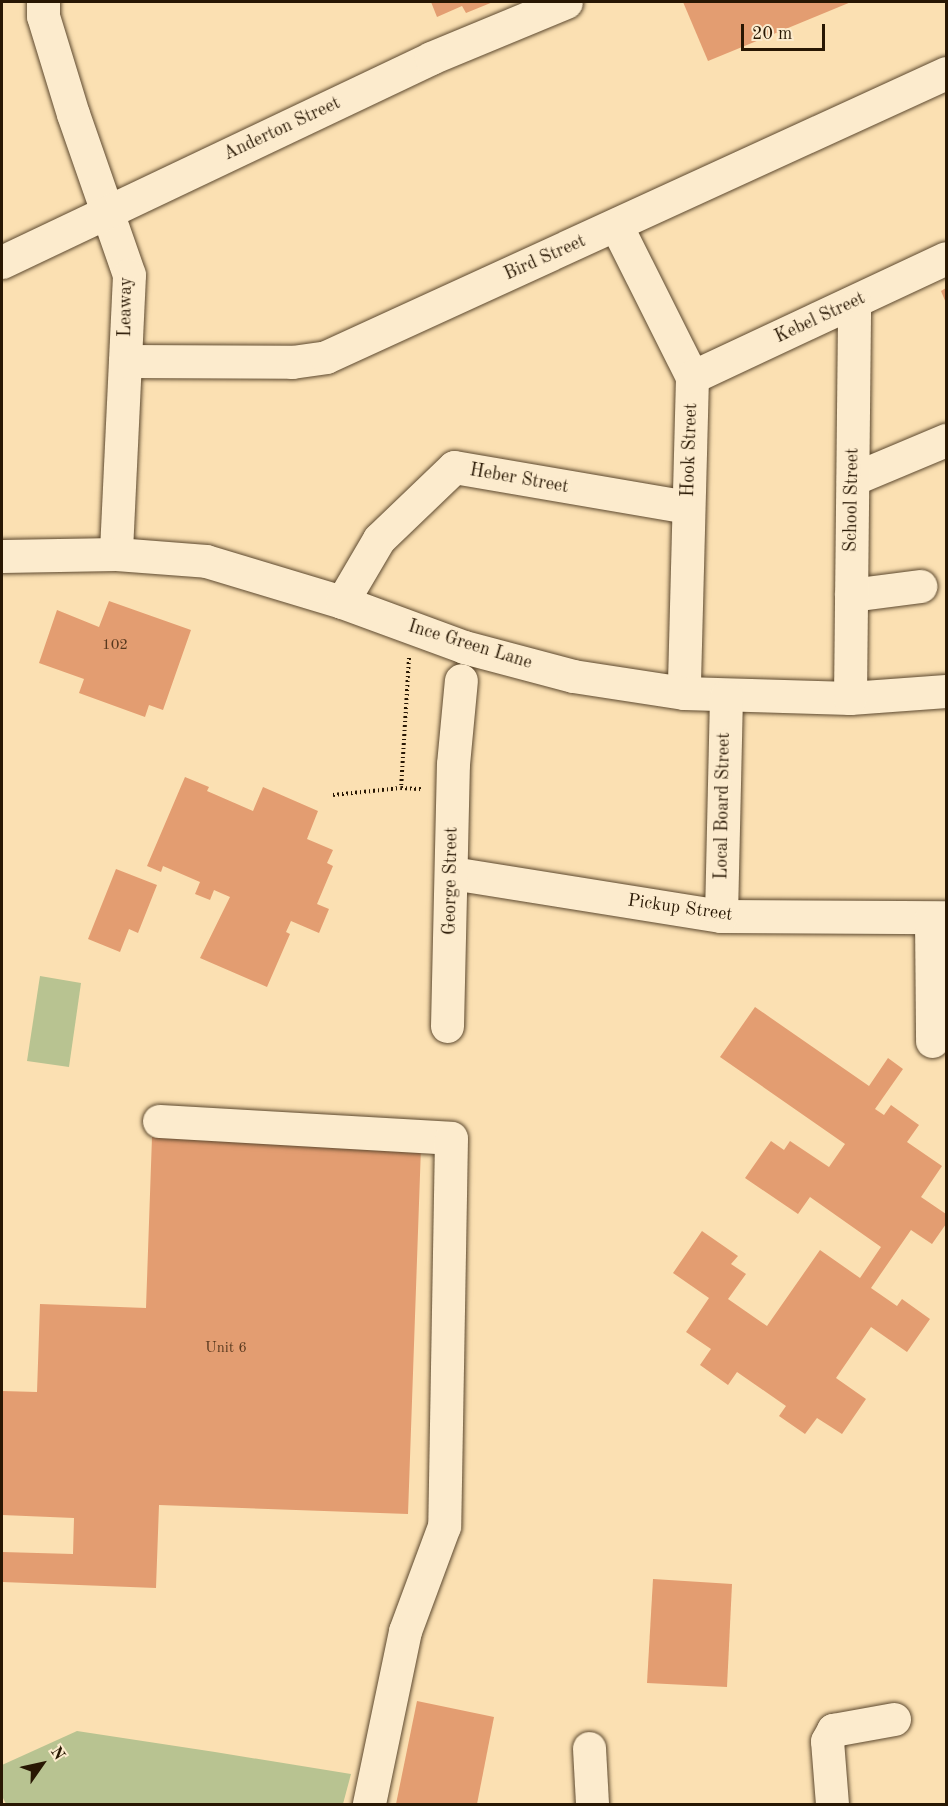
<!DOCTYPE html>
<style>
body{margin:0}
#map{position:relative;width:948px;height:1806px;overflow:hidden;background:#fbe0b2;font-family:"Old Standard TT",serif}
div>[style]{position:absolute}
.green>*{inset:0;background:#b8c391}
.building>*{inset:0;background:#e39d71}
.path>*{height:4px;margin-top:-2px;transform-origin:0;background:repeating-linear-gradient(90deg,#281703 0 1.5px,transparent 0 4.5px)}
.roads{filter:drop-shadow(0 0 2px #5d492f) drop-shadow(0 0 2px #5d492f)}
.minor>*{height:33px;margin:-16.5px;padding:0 16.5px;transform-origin:16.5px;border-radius:16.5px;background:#fcebcd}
span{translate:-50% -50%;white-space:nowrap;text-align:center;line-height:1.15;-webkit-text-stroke:6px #fcebcd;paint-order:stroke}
.number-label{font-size:15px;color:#57381e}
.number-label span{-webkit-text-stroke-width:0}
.street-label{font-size:18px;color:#281703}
.frame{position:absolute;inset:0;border:3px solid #281703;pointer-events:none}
.north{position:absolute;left:12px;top:1734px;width:60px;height:60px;-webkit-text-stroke:4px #fcebcd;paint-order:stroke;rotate:56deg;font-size:16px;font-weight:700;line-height:24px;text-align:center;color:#281703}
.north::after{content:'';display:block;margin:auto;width:21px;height:27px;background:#281703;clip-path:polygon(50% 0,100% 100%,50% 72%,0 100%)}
.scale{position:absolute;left:741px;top:24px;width:84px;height:27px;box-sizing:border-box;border:3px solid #281703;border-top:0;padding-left:8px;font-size:18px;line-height:21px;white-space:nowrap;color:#281703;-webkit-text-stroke:4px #fcebcd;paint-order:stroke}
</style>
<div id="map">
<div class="green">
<div style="clip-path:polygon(40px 976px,81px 983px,69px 1067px,27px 1061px)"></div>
<div style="clip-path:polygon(77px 1731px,215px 1752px,351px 1774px,343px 1804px,6px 1804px,2px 1796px,2px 1765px)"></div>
</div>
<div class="building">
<div style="clip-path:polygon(431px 2px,493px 2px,466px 13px,462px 6px,437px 17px)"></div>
<div style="clip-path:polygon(683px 2px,851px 2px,708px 61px)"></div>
<div style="clip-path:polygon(946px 288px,946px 303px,941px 291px)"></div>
<div style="clip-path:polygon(109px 601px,191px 630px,163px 710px,149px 705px,145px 717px,79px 693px,84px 679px,39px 663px,57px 610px,99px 627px)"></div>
<div style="clip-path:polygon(185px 777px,209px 787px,207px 791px,253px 811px,263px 787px,318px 811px,307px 839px,333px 850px,327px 863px,333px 866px,317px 904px,329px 909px,319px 933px,291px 921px,286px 932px,290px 934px,267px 987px,200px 958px,230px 897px,214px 890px,210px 900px,195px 894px,200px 882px,163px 866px,161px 872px,147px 866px)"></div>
<div style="clip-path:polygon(116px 869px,157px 885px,138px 933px,129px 929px,120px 952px,88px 939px)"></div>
<div style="clip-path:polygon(755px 1007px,869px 1086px,888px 1058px,903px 1069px,875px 1109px,884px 1115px,891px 1105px,919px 1125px,907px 1142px,942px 1166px,921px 1197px,946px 1214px,946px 1224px,932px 1244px,911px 1230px,871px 1288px,897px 1306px,902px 1299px,930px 1319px,907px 1352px,871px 1327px,836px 1378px,866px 1399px,842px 1434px,817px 1418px,805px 1434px,779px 1416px,786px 1406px,737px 1372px,728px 1385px,700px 1365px,711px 1349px,686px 1332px,709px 1298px,673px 1273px,702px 1231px,738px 1256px,731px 1264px,746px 1274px,728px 1299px,767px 1326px,820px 1250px,860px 1278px,881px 1247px,810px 1197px,798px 1214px,745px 1178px,771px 1141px,784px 1150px,790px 1141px,829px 1167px,845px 1144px,720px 1057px)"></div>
<div style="clip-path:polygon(152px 1137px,421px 1147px,408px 1514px,159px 1505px,156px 1588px,2px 1582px,2px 1552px,73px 1554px,74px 1518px,2px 1515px,2px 1391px,37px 1392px,40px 1304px,146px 1308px)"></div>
<div style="clip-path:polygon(653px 1579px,732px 1584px,727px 1687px,647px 1683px)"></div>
<div style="clip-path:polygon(417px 1701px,494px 1717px,477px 1804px,396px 1804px)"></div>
</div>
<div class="path">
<div style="left:409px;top:658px;width:130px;rotate:93.5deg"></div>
<div style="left:401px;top:788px;width:22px;rotate:3deg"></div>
<div style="left:333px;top:795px;width:68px;rotate:-5.9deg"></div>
</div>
<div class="roads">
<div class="minor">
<div style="left:43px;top:2px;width:14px;rotate:90deg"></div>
<div style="left:43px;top:16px;width:102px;rotate:73deg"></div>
<div style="left:73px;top:114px;width:170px;rotate:70.8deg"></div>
<div style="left:129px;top:275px;width:279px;rotate:92.7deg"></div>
<div style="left:616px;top:225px;width:170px;rotate:63.4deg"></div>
<div style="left:692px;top:377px;width:316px;rotate:91.5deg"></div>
<div style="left:2px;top:262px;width:475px;rotate:-25.4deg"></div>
<div style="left:431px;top:58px;width:146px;rotate:-22.5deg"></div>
<div style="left:125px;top:361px;width:167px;rotate:0.3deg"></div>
<div style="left:292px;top:362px;width:34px;rotate:-8deg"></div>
<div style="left:326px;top:357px;width:682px;rotate:-24.61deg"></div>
<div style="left:692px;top:377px;width:280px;rotate:-25.1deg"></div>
<div style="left:853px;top:479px;width:101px;rotate:-22.8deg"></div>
<div style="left:2px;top:556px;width:114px;rotate:-1deg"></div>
<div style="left:116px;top:554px;width:90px;rotate:4.4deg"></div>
<div style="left:206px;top:561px;width:142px;rotate:16.8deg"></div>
<div style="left:342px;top:602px;width:130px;rotate:20.2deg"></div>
<div style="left:464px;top:647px;width:113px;rotate:14.9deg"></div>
<div style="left:573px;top:676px;width:112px;rotate:8.7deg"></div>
<div style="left:684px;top:693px;width:166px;rotate:1.7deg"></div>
<div style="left:850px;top:698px;width:96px;rotate:-4.2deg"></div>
<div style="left:851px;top:595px;width:70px;rotate:-7.4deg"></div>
<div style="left:342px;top:602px;width:73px;rotate:-59.6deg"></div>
<div style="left:379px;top:539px;width:104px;rotate:-43.8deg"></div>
<div style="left:454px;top:467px;width:237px;rotate:9.7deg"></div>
<div style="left:850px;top:698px;width:395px;rotate:-89.4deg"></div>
<div style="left:452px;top:873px;width:272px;rotate:9.1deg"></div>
<div style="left:721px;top:916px;width:225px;rotate:0.3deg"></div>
<div style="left:721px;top:916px;width:220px;rotate:-88.7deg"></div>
<div style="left:931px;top:918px;width:123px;rotate:89.5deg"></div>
<div style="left:447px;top:1026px;width:262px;rotate:-88.7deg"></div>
<div style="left:453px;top:764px;width:84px;rotate:-84.6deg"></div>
<div style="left:159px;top:1121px;width:292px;rotate:3.3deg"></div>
<div style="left:451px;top:1138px;width:388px;rotate:91deg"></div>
<div style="left:444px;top:1526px;width:112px;rotate:110.4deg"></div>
<div style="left:405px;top:1631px;width:177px;rotate:101.8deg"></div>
<div style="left:589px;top:1748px;width:56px;rotate:86.9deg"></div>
<div style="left:832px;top:1804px;width:63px;rotate:-94.5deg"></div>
<div style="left:827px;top:1741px;width:13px;rotate:-61deg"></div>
<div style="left:833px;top:1730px;width:62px;rotate:-10.2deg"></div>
</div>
</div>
<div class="number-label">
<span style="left:115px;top:646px">102</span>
<span style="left:226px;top:1349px">Unit 6</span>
</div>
<div class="street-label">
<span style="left:282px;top:129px;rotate:-25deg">Anderton Street</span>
<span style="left:545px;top:258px;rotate:-24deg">Bird Street</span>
<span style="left:126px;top:307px;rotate:-89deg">Leaway</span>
<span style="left:820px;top:318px;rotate:-25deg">Kebel Street</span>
<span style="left:690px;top:450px;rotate:-88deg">Hook Street</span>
<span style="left:519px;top:479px;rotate:10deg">Heber Street</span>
<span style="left:852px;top:500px;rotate:-89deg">School Street</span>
<span style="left:470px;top:645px;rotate:17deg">Ince Green Lane</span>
<span style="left:723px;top:806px;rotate:-89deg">Local Board Street</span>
<span style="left:451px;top:881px;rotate:-89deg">George Street</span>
<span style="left:680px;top:908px;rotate:8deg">Pickup Street</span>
</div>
<div class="frame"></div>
<div class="north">N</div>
<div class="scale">20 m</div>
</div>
